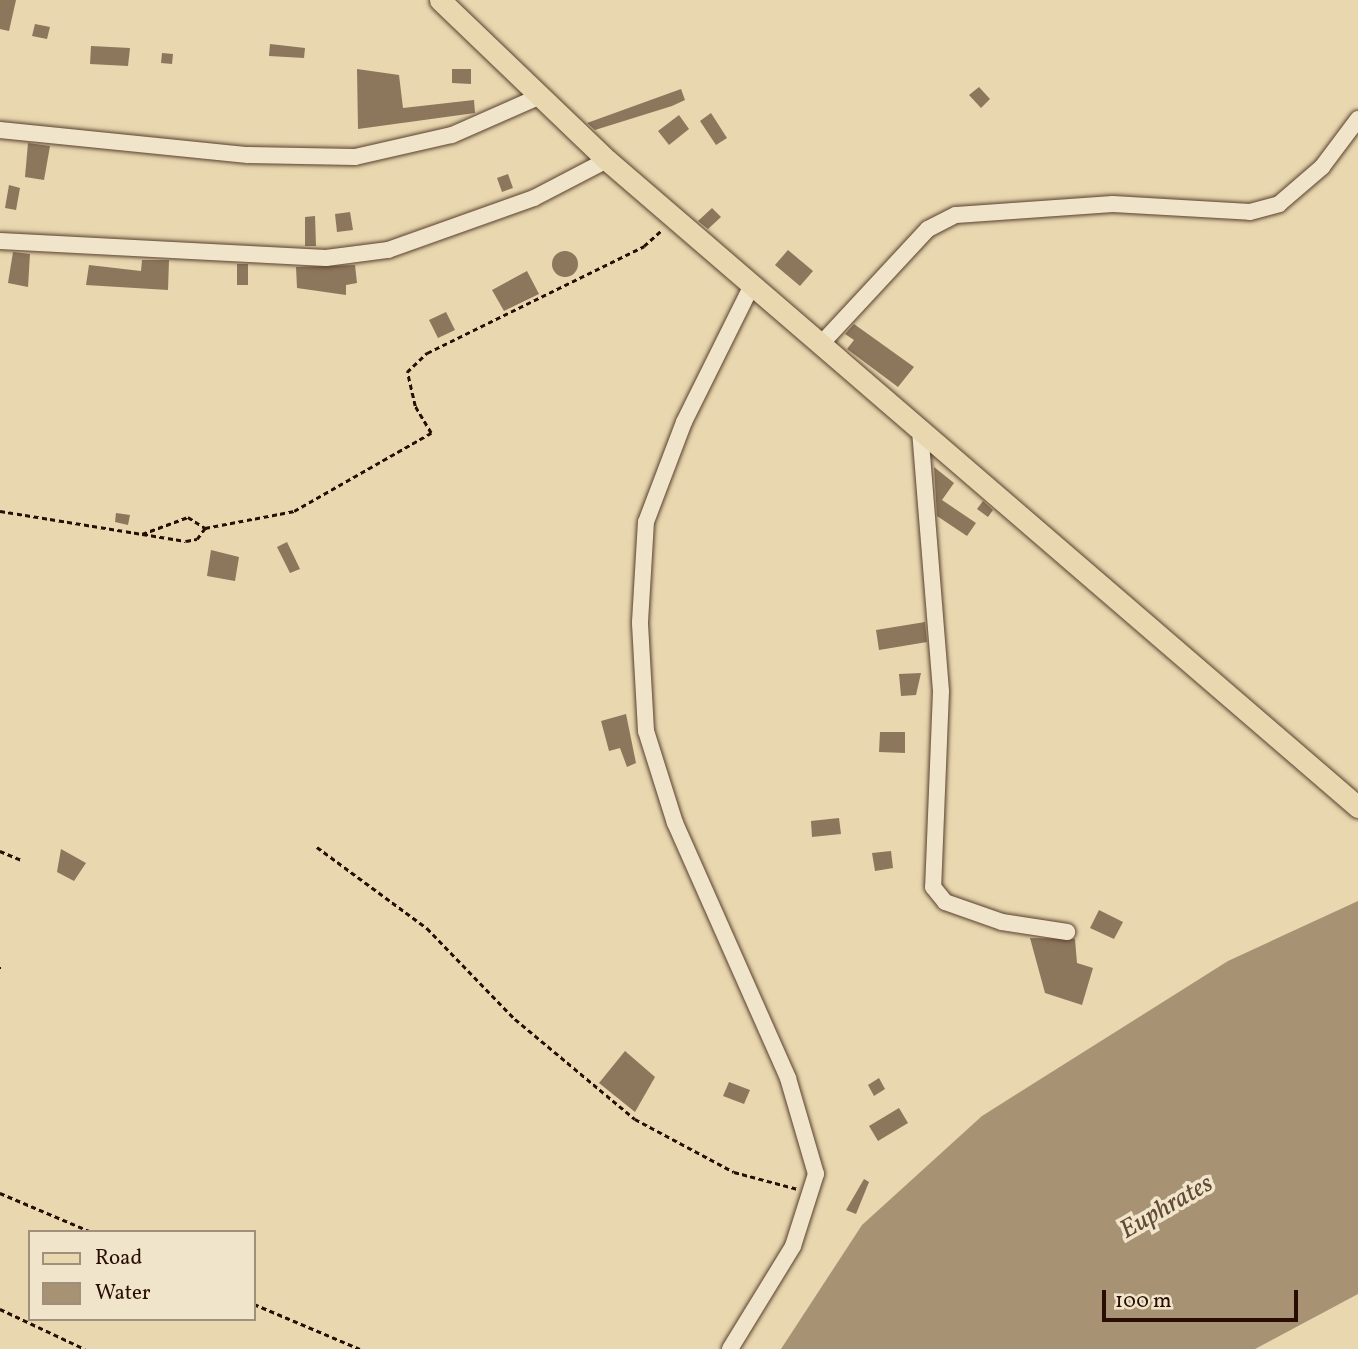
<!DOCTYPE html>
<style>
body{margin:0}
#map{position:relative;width:1358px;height:1349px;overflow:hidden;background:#e8d7af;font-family:Vollkorn,serif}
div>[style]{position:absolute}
.water>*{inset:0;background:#a79274}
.building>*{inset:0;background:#8c765c}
.round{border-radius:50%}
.path>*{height:2.5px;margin-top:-1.25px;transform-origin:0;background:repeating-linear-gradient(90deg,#290d02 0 5px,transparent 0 8.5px)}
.roads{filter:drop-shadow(0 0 2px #59402d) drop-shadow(0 0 2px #59402d)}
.minor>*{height:16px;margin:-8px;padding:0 8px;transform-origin:8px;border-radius:8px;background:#f0e5cb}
.major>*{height:21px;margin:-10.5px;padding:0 10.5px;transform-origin:10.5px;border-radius:10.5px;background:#e8d7af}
span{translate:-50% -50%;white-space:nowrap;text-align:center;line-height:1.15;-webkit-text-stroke:7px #f0e5cb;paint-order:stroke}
.water-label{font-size:26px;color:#624935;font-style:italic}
.legend{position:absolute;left:28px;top:1230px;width:228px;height:91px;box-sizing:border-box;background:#f0e5cb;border:2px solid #a08f7b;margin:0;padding:9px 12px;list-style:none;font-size:21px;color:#290d02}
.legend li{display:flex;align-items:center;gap:14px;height:35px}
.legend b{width:35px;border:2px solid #a08f7b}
.scale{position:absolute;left:1102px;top:1290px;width:196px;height:32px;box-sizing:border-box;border:4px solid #290d02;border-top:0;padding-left:9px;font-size:21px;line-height:24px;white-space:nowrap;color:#290d02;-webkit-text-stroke:5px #f0e5cb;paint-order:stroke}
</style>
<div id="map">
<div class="water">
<div style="clip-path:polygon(1358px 901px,1358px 1294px,1255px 1349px,781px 1349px,862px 1225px,982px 1116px,1228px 961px)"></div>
</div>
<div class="building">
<div style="clip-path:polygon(0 0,16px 0,9px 31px,0 29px)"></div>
<div style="clip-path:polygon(35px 24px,50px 27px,47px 39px,32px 36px)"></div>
<div style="clip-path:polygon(270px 44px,305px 48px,304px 58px,269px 56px)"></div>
<div style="clip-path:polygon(91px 46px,130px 48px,128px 66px,90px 64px)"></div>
<div style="clip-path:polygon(162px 53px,173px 54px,172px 64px,161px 63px)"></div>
<div style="clip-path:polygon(357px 69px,399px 75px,403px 108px,474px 100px,475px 113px,358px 129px)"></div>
<div style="clip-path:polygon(452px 69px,471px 69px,471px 84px,452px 83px)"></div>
<div style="clip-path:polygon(979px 87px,990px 99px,981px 108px,969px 95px)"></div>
<div style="clip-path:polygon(681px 89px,685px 100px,672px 106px,595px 130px,587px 123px)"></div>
<div style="clip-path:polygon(711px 113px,727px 138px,716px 145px,700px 121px)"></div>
<div style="clip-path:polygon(679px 115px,689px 129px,669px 145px,658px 131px)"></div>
<div style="clip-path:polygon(28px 143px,50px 146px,44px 180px,25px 177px)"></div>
<div style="clip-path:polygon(508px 174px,513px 188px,502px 192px,497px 178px)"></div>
<div style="clip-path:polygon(9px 185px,20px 188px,16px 210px,5px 208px)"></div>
<div style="clip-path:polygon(712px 208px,721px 217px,708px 229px,698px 221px)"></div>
<div style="clip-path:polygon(350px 212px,353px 230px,337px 232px,335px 214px)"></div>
<div style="clip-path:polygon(315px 216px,316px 246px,305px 246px,305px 217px)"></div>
<div style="clip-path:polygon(788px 250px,813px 271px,800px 286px,775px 265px)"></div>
<div class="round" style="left:552px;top:251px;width:26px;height:26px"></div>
<div style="clip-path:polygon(13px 252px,30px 254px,28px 287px,8px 283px)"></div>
<div style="clip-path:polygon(142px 260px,169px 260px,168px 290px,86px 285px,89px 265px,141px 271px)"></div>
<div style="clip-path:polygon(237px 264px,248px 264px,248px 285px,237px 285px)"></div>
<div style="clip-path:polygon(355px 265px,357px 283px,346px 285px,346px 295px,297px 288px,296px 267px)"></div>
<div style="clip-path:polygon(527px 271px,539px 294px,504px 311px,492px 290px)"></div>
<div style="clip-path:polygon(446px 312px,455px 330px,438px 338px,429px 320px)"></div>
<div style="clip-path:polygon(854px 324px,914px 367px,898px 387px,847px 349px,854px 340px,845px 334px)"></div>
<div style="clip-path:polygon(934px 467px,954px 483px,942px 500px,976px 523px,967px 536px,937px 516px)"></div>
<div style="clip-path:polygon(983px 501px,993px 510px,988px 517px,977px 509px)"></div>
<div style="clip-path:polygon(116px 513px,130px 515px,128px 525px,115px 522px)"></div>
<div style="clip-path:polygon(287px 542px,300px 569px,290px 573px,277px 547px)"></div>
<div style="clip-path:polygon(211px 550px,239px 557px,235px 581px,207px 576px)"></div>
<div style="clip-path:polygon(925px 622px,927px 642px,879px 650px,876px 630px)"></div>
<div style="clip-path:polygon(921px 673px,916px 695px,901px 696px,899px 674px)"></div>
<div style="clip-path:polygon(626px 714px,636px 763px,627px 767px,620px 748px,609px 751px,601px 721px)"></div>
<div style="clip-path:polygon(880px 732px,905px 732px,905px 753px,879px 752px)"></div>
<div style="clip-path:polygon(839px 818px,841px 834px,812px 837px,811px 821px)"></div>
<div style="clip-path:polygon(61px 849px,86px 863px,74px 881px,57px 872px)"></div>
<div style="clip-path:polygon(891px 851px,893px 868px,875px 871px,872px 853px)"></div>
<div style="clip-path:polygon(1099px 910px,1123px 922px,1114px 939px,1090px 928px)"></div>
<div style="clip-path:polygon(1030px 938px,1075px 939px,1077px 963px,1093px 968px,1082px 1005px,1045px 993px)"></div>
<div style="clip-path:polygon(625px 1051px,655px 1077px,635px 1112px,599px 1083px)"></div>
<div style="clip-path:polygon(879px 1078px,885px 1089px,874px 1096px,868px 1085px)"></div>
<div style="clip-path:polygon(729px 1082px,750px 1090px,744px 1104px,723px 1096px)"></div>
<div style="clip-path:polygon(899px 1108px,908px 1123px,878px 1141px,869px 1126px)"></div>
<div style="clip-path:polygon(864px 1179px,869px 1182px,856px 1214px,846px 1210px)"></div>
</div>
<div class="path">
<div style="left:0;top:511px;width:188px;rotate:9.2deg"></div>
<div style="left:186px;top:541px;width:11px;rotate:-10deg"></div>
<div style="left:197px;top:539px;width:14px;rotate:-54deg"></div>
<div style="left:205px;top:528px;width:91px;rotate:-10.8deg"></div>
<div style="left:294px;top:511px;width:158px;rotate:-29.7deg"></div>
<div style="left:431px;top:433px;width:31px;rotate:-121deg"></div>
<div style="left:415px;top:406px;width:35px;rotate:-103deg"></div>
<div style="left:407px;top:372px;width:28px;rotate:-44deg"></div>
<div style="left:427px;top:353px;width:242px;rotate:-26.2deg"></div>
<div style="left:644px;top:246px;width:24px;rotate:-42deg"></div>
<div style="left:142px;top:534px;width:49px;rotate:-20.3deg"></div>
<div style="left:188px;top:517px;width:20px;rotate:33deg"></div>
<div style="left:317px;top:847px;width:137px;rotate:36.4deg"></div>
<div style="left:427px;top:928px;width:127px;rotate:46deg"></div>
<div style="left:515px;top:1019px;width:156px;rotate:39.8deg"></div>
<div style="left:635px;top:1119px;width:112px;rotate:28.2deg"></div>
<div style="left:734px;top:1172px;width:66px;rotate:14.9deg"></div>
<div style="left:0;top:851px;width:23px;rotate:23deg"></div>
<div style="left:0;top:968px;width:1px"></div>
<div style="left:0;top:1193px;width:100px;rotate:23deg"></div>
<div style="left:254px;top:1304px;width:115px;rotate:23deg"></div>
<div style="left:0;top:1309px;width:94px;rotate:25.2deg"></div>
</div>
<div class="roads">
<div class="minor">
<div style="left:0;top:130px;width:249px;rotate:5.8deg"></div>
<div style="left:248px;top:155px;width:107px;rotate:1.1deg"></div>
<div style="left:355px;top:157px;width:99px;rotate:-12.8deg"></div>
<div style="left:452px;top:135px;width:94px;rotate:-23.8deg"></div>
<div style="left:0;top:241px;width:326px;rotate:3deg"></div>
<div style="left:326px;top:258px;width:63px;rotate:-7.4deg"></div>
<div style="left:388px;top:250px;width:155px;rotate:-19.6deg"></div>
<div style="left:534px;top:198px;width:82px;rotate:-27.5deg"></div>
<div style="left:821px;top:344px;width:157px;rotate:-47.1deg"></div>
<div style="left:928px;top:229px;width:31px;rotate:-27deg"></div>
<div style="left:956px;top:215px;width:157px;rotate:-4deg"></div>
<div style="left:1113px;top:204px;width:137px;rotate:3.3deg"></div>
<div style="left:1250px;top:212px;width:30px;rotate:-15deg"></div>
<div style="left:1279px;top:204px;width:57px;rotate:-40.7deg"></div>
<div style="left:1322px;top:167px;width:60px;rotate:-53.1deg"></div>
<div style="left:920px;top:430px;width:262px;rotate:85.4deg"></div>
<div style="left:941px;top:691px;width:196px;rotate:92.3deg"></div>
<div style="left:933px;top:887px;width:19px;rotate:51deg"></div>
<div style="left:945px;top:902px;width:60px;rotate:19.3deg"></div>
<div style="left:1002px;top:922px;width:66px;rotate:8.7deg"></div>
<div style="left:730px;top:1349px;width:121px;rotate:-58.5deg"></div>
<div style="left:793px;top:1246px;width:76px;rotate:-72.3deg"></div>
<div style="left:816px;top:1174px;width:100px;rotate:-106.3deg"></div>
<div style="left:788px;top:1078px;width:279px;rotate:-113.9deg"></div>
<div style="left:675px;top:823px;width:96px;rotate:-107.5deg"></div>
<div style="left:646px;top:731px;width:109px;rotate:-93.2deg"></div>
<div style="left:640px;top:622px;width:100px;rotate:-86.6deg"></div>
<div style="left:646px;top:522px;width:107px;rotate:-69.2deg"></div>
<div style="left:684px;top:422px;width:153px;rotate:-63.6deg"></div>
</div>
<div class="major">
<div style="left:440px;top:0;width:231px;rotate:43.8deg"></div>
<div style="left:607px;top:160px;width:991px;rotate:40.75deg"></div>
</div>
</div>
<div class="water-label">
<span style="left:1167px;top:1208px;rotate:-30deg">Euphrates</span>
</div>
<ul class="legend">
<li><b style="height:9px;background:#e8d7af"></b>Road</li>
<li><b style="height:19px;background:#a79274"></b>Water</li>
</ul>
<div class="scale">100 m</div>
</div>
